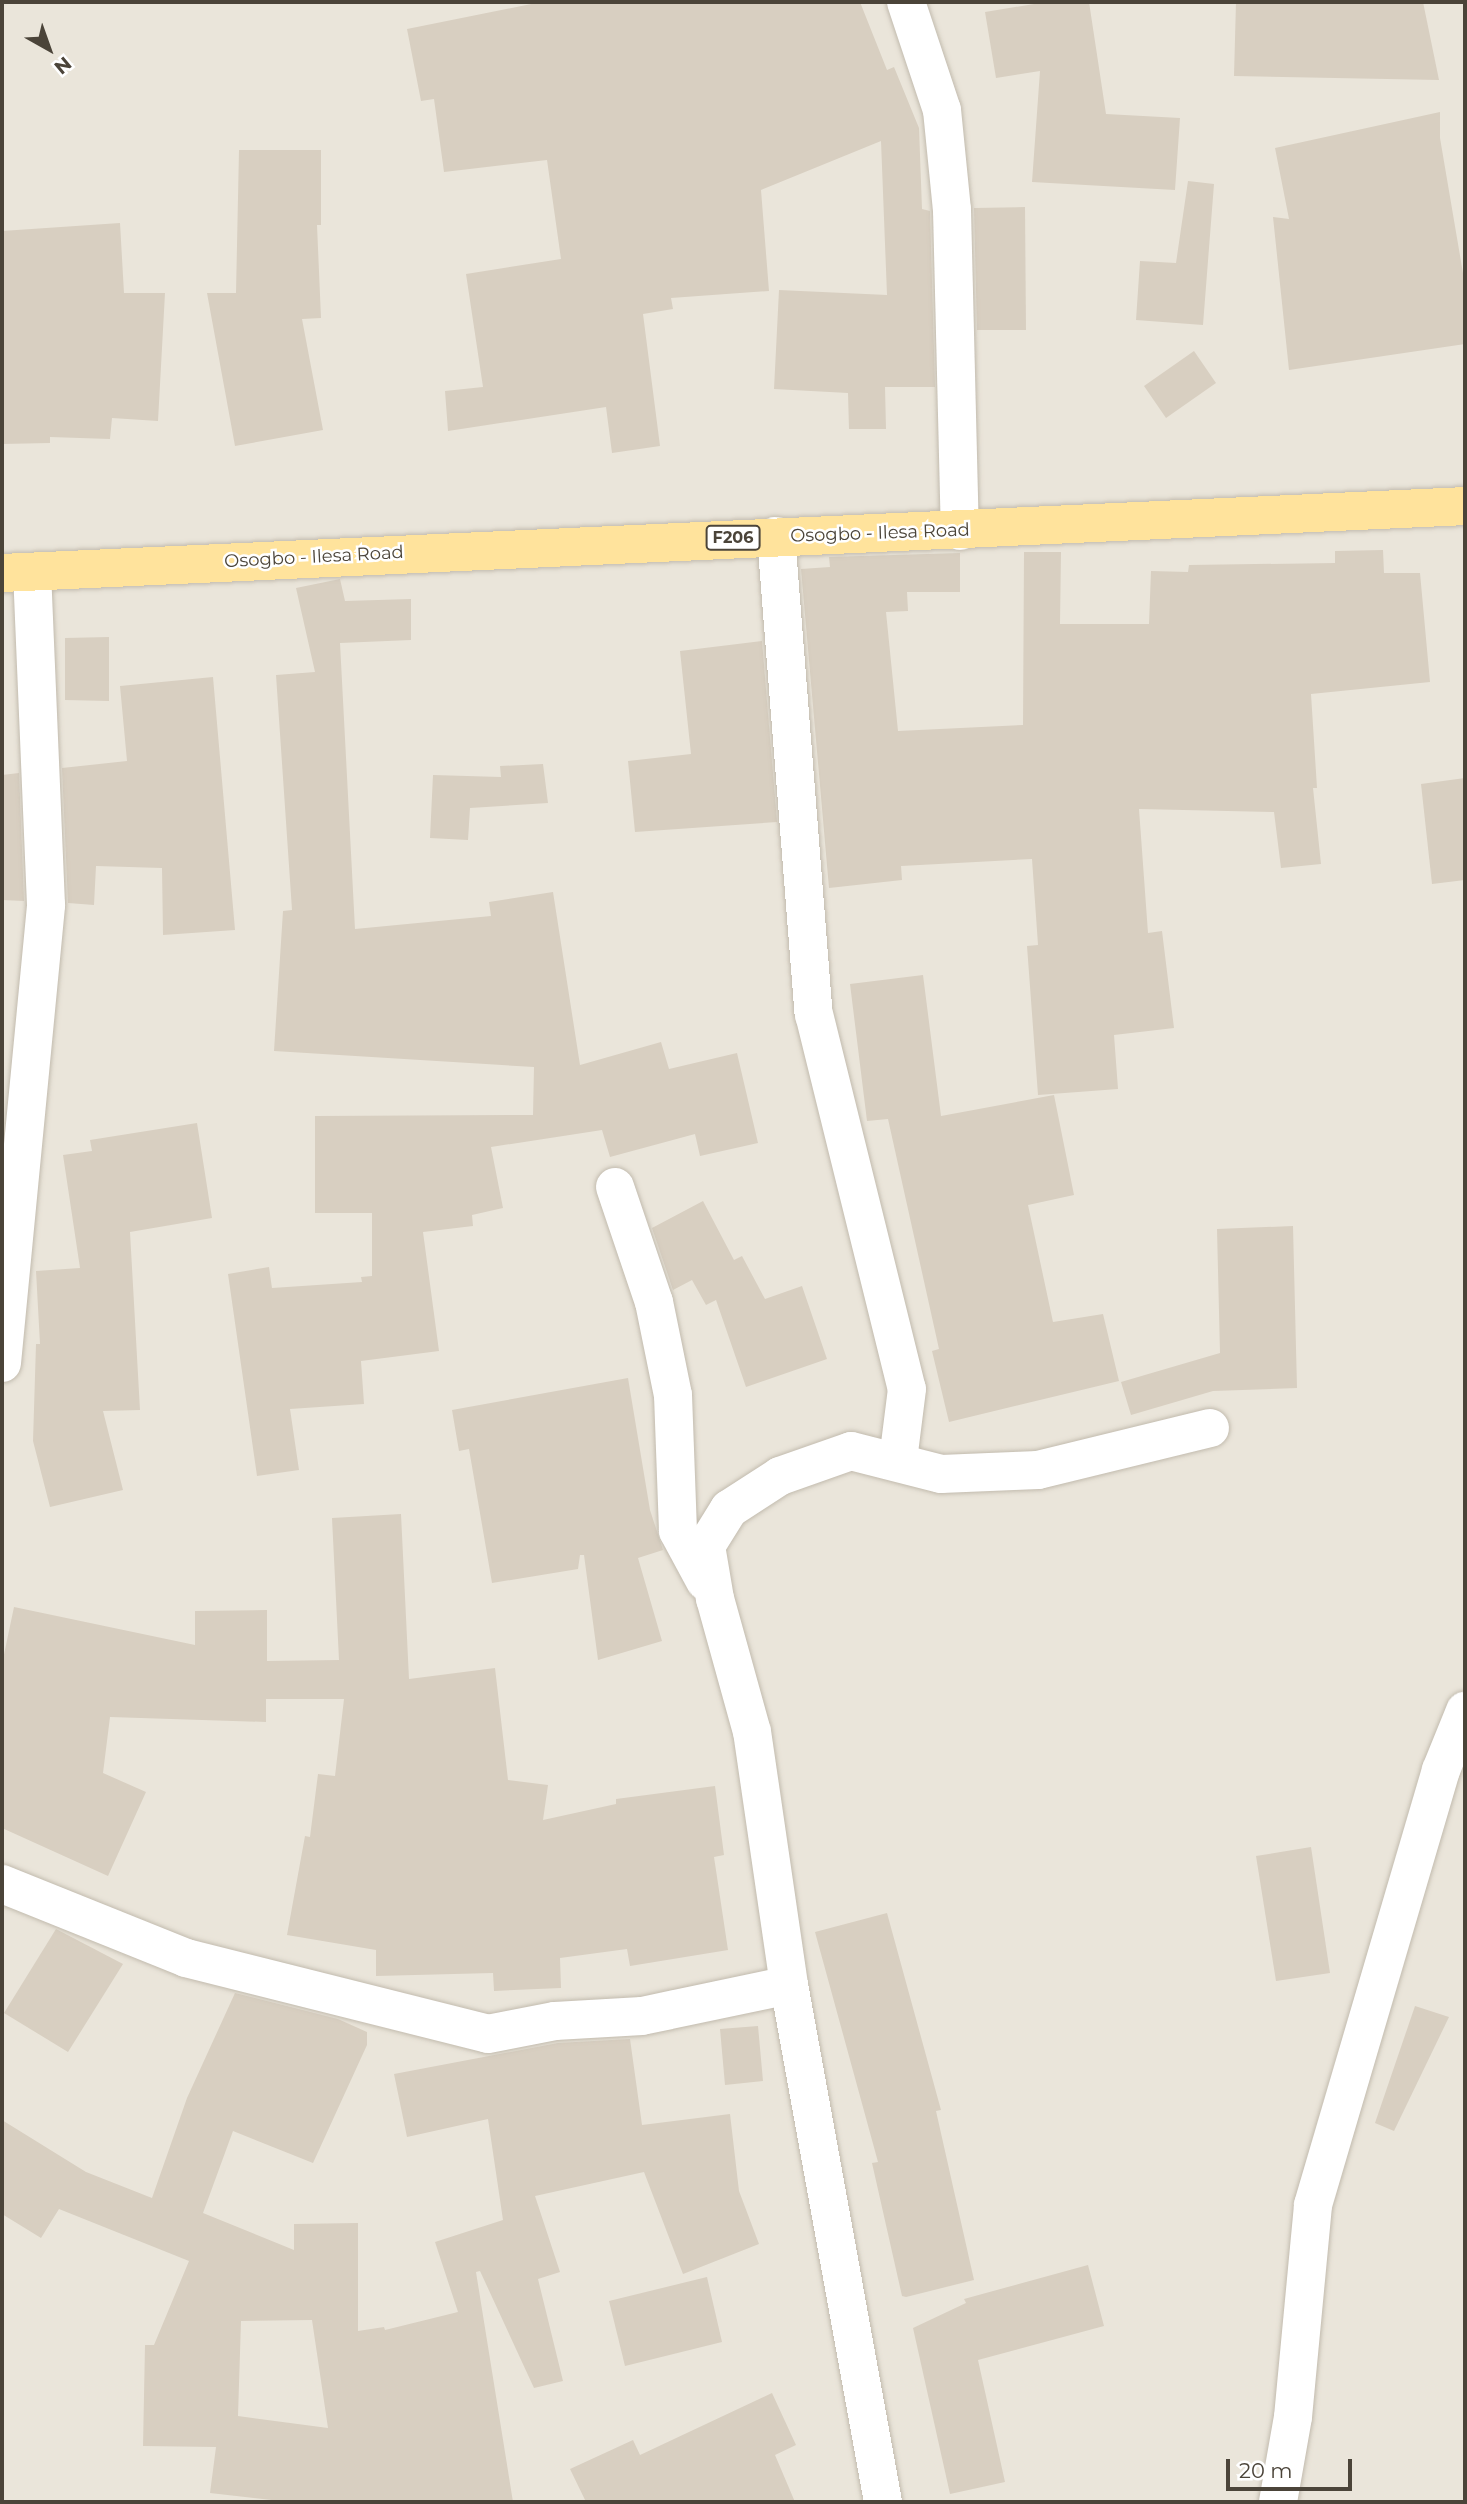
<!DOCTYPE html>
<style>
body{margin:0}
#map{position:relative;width:1467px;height:2504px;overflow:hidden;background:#f6f3ec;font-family:Montserrat,sans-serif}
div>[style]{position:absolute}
.residential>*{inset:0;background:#eae5da}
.building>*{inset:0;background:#d8cfc1}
.roads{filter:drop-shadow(0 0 2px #c2bbae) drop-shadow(0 0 2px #c2bbae)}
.minor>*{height:38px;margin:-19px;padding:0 19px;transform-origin:19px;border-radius:19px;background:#fff}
.major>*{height:38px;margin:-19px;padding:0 19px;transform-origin:19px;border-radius:19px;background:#ffe39c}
span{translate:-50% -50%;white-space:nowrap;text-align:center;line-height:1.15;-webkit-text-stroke:5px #fff;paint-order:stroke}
.shield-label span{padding:2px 5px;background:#fff;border:2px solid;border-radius:5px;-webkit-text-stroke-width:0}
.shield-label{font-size:16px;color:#4b4439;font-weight:700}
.street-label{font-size:18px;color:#4b4439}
.frame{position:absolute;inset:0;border:4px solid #4b4439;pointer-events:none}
.north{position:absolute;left:14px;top:14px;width:70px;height:70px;-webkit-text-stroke:5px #fff;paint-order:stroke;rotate:140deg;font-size:19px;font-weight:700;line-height:28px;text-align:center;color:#4b4439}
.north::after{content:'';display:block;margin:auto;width:24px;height:32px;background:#4b4439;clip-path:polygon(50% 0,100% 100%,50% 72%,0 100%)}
.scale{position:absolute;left:1226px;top:2459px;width:126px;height:32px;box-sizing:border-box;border:4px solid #4b4439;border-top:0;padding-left:9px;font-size:21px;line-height:24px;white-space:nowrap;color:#4b4439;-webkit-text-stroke:5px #fff;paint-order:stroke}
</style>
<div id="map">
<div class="residential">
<div style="clip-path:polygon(2px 2px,1465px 2px,1465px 2502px,2px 2502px)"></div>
</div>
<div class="building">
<div style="clip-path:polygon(541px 2px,860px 2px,887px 70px,894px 67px,919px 128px,922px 209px,930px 211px,935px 387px,885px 387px,886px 429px,849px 429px,848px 393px,774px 389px,779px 290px,887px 295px,881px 141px,761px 190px,769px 291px,671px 298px,673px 309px,643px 314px,660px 446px,612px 453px,606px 407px,448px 431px,445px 391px,483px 387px,466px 274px,561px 259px,547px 160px,444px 172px,434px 99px,421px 101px,407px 29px)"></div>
<div style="clip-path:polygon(1046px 2px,1089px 2px,1106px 114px,1180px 118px,1175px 190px,1032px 182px,1040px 71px,996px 78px,985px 12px)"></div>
<div style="clip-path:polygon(1236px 2px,1423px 2px,1439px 80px,1234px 76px)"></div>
<div style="clip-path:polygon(1440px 112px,1440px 138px,1465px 285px,1465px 344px,1289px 370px,1273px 217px,1289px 219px,1275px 148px)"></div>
<div style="clip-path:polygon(239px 150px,321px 150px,321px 225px,317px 225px,321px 318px,302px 319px,323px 430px,235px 446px,207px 293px,236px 293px)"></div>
<div style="clip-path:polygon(1188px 181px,1214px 184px,1203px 325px,1136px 320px,1140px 261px,1176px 263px)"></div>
<div style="clip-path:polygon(1025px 207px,1026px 330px,977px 330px,974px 208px)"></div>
<div style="clip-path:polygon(120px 223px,124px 293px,165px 293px,158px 421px,112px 418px,110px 439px,50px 437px,50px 443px,2px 444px,2px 231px)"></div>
<div style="clip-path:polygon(1194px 351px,1216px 383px,1166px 418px,1144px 386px)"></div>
<div style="clip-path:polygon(1383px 550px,1384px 573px,1420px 573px,1430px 682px,1311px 694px,1317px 788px,1313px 788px,1321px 864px,1281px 868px,1274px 812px,1139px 809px,1148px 933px,1162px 931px,1174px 1028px,1114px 1035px,1118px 1089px,1038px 1095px,1027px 946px,1038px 945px,1032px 859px,901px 866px,902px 880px,829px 888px,801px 569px,830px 567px,829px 557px,960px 553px,960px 592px,907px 592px,908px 611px,886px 612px,898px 731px,1023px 725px,1024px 552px,1061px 552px,1060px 624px,1149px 624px,1151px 571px,1188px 572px,1189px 565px,1335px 563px,1335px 551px)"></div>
<div style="clip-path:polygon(340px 579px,345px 601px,411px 599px,411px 640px,340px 643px,355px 929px,491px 916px,489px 902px,553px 892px,580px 1065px,661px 1042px,669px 1069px,737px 1053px,758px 1143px,700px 1156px,695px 1134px,610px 1157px,602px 1130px,491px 1147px,503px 1208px,472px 1215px,473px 1226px,423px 1232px,439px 1351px,361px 1361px,364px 1404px,290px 1409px,299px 1470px,257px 1476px,228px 1274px,269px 1267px,272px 1288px,362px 1282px,361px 1277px,372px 1276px,372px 1213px,315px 1213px,315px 1116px,533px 1115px,534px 1067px,274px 1051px,283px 911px,292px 910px,276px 675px,315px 672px,296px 588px)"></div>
<div style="clip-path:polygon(109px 637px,109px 701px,65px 700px,65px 638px)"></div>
<div style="clip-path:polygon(762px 641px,777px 822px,635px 832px,628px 761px,691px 754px,680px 651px)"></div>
<div style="clip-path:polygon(213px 677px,235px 930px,163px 935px,162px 868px,96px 866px,94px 905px,68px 903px,62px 768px,127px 761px,120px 686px)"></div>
<div style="clip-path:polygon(543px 764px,548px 803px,470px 808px,468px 840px,430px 838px,433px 775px,501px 777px,500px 766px)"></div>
<div style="clip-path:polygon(19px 773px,24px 901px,2px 900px,2px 775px)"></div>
<div style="clip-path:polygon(1465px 778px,1465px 880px,1432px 884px,1421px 784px)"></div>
<div style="clip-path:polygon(923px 975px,941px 1116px,1054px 1095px,1074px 1195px,1028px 1205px,1053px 1322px,1103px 1314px,1119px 1381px,949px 1422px,932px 1351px,939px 1349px,888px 1119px,867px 1121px,850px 984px)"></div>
<div style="clip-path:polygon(197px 1123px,212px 1218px,130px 1232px,140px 1410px,103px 1411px,123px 1490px,50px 1507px,33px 1441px,36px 1344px,40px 1344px,36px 1271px,80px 1268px,63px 1155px,92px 1151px,90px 1140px)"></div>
<div style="clip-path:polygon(703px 1201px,734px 1260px,742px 1256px,765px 1299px,802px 1286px,827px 1359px,746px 1387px,716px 1300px,706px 1305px,692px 1280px,673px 1290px,652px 1228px)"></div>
<div style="clip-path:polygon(1293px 1226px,1297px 1388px,1213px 1391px,1131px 1415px,1121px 1382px,1220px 1353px,1217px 1229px)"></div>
<div style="clip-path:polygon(628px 1378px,650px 1510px,663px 1550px,638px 1558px,662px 1641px,598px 1660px,584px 1555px,580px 1555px,578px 1569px,492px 1583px,469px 1449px,459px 1451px,452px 1410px)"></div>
<div style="clip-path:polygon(401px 1514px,409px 1679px,495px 1668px,508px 1780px,548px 1785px,543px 1820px,616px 1804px,616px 1799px,715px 1786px,724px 1855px,714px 1857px,728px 1950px,630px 1966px,627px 1949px,560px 1958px,561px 1988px,494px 1991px,493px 1973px,376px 1976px,376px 1950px,287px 1935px,305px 1836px,310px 1837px,318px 1774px,335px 1776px,344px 1699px,266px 1699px,266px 1722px,110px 1717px,103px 1773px,146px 1792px,108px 1876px,2px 1828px,2px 1664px,14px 1607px,195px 1645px,195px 1611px,267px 1610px,267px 1661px,339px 1660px,332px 1518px)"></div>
<div style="clip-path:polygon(1311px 1847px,1330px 1973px,1276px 1981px,1256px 1856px)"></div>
<div style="clip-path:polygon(887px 1913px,941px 2110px,936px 2111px,974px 2280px,906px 2297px,902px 2296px,872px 2163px,878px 2162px,815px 1932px)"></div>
<div style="clip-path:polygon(56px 1929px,123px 1964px,68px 2052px,4px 2013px)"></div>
<div style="clip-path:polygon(evenodd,235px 1993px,338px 2019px,367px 2032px,367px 2045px,313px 2163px,233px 2131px,203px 2213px,294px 2250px,294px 2224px,358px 2223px,358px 2331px,384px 2327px,385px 2330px,458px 2312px,435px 2242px,503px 2220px,488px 2119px,407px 2137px,394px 2074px,558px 2043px,630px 2039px,642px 2125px,730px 2114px,739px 2191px,759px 2244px,683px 2274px,644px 2172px,535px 2196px,560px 2272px,538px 2279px,563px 2381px,534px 2388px,480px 2271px,476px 2272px,513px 2502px,289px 2502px,210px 2493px,216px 2447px,143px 2446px,145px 2345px,154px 2345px,189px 2261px,59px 2209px,41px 2238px,2px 2214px,2px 2120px,86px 2172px,152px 2198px,187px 2098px,235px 1993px,312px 2320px,328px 2428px,238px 2416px,241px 2321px,312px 2320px)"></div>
<div style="clip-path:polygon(1415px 2006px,1449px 2017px,1394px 2131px,1375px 2123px)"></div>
<div style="clip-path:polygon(758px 2026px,763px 2081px,725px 2085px,720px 2029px)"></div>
<div style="clip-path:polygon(1088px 2265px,1104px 2326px,978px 2360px,1005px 2482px,950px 2494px,913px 2328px,966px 2303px,964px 2299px)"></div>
<div style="clip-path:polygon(707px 2277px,722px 2342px,625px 2366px,609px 2301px)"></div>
<div style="clip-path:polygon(772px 2393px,796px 2445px,775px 2455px,795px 2502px,586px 2502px,570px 2469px,633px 2440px,640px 2455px)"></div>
</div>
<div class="roads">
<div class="minor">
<div style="left:906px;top:2px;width:114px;rotate:71.6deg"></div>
<div style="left:942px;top:110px;width:100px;rotate:84.3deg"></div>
<div style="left:952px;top:210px;width:321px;rotate:88.6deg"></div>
<div style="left:776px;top:536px;width:480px;rotate:85.5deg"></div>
<div style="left:814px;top:1014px;width:386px;rotate:76.1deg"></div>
<div style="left:907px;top:1389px;width:72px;rotate:97.2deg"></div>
<div style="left:615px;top:1187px;width:121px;rotate:71.3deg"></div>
<div style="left:654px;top:1302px;width:95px;rotate:78.5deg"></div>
<div style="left:673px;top:1395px;width:136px;rotate:87.9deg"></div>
<div style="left:678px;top:1531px;width:57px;rotate:61.6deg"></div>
<div style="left:2px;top:1363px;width:460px;rotate:-84.5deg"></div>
<div style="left:46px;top:905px;width:333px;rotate:-92.4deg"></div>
<div style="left:2px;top:1884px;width:198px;rotate:21.9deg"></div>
<div style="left:186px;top:1958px;width:311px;rotate:14.1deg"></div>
<div style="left:488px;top:2034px;width:68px;rotate:-11deg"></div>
<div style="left:555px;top:2021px;width:87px;rotate:-3.3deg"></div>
<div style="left:642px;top:2016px;width:150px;rotate:-11.9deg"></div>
<div style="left:883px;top:2502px;width:525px;rotate:-100.3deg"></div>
<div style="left:789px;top:1985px;width:256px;rotate:-98.3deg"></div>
<div style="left:752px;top:1732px;width:138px;rotate:-105.5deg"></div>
<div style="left:715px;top:1599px;width:54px;rotate:-99.6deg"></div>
<div style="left:706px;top:1546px;width:44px;rotate:-58.1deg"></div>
<div style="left:729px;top:1509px;width:61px;rotate:-32.9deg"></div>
<div style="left:780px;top:1476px;width:75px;rotate:-19.4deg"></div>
<div style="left:851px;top:1451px;width:93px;rotate:14.3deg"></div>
<div style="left:941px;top:1474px;width:97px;rotate:-2.4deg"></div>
<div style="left:1038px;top:1470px;width:177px;rotate:-13.7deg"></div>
<div style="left:1278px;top:2502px;width:86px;rotate:-80deg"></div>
<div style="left:1293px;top:2417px;width:213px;rotate:-84.6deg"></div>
<div style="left:1313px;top:2205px;width:453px;rotate:-73.6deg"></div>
<div style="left:1441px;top:1770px;width:64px;rotate:-67.9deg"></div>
</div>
<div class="major">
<div style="left:2px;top:573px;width:1465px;rotate:-2.62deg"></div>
</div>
</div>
<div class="shield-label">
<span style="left:733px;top:538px">F206</span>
</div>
<div class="street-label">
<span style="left:880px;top:533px;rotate:-2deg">Osogbo - Ilesa Road</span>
<span style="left:314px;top:557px;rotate:-3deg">Osogbo - Ilesa Road</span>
</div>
<div class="frame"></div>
<div class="north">N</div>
<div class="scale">20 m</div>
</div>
